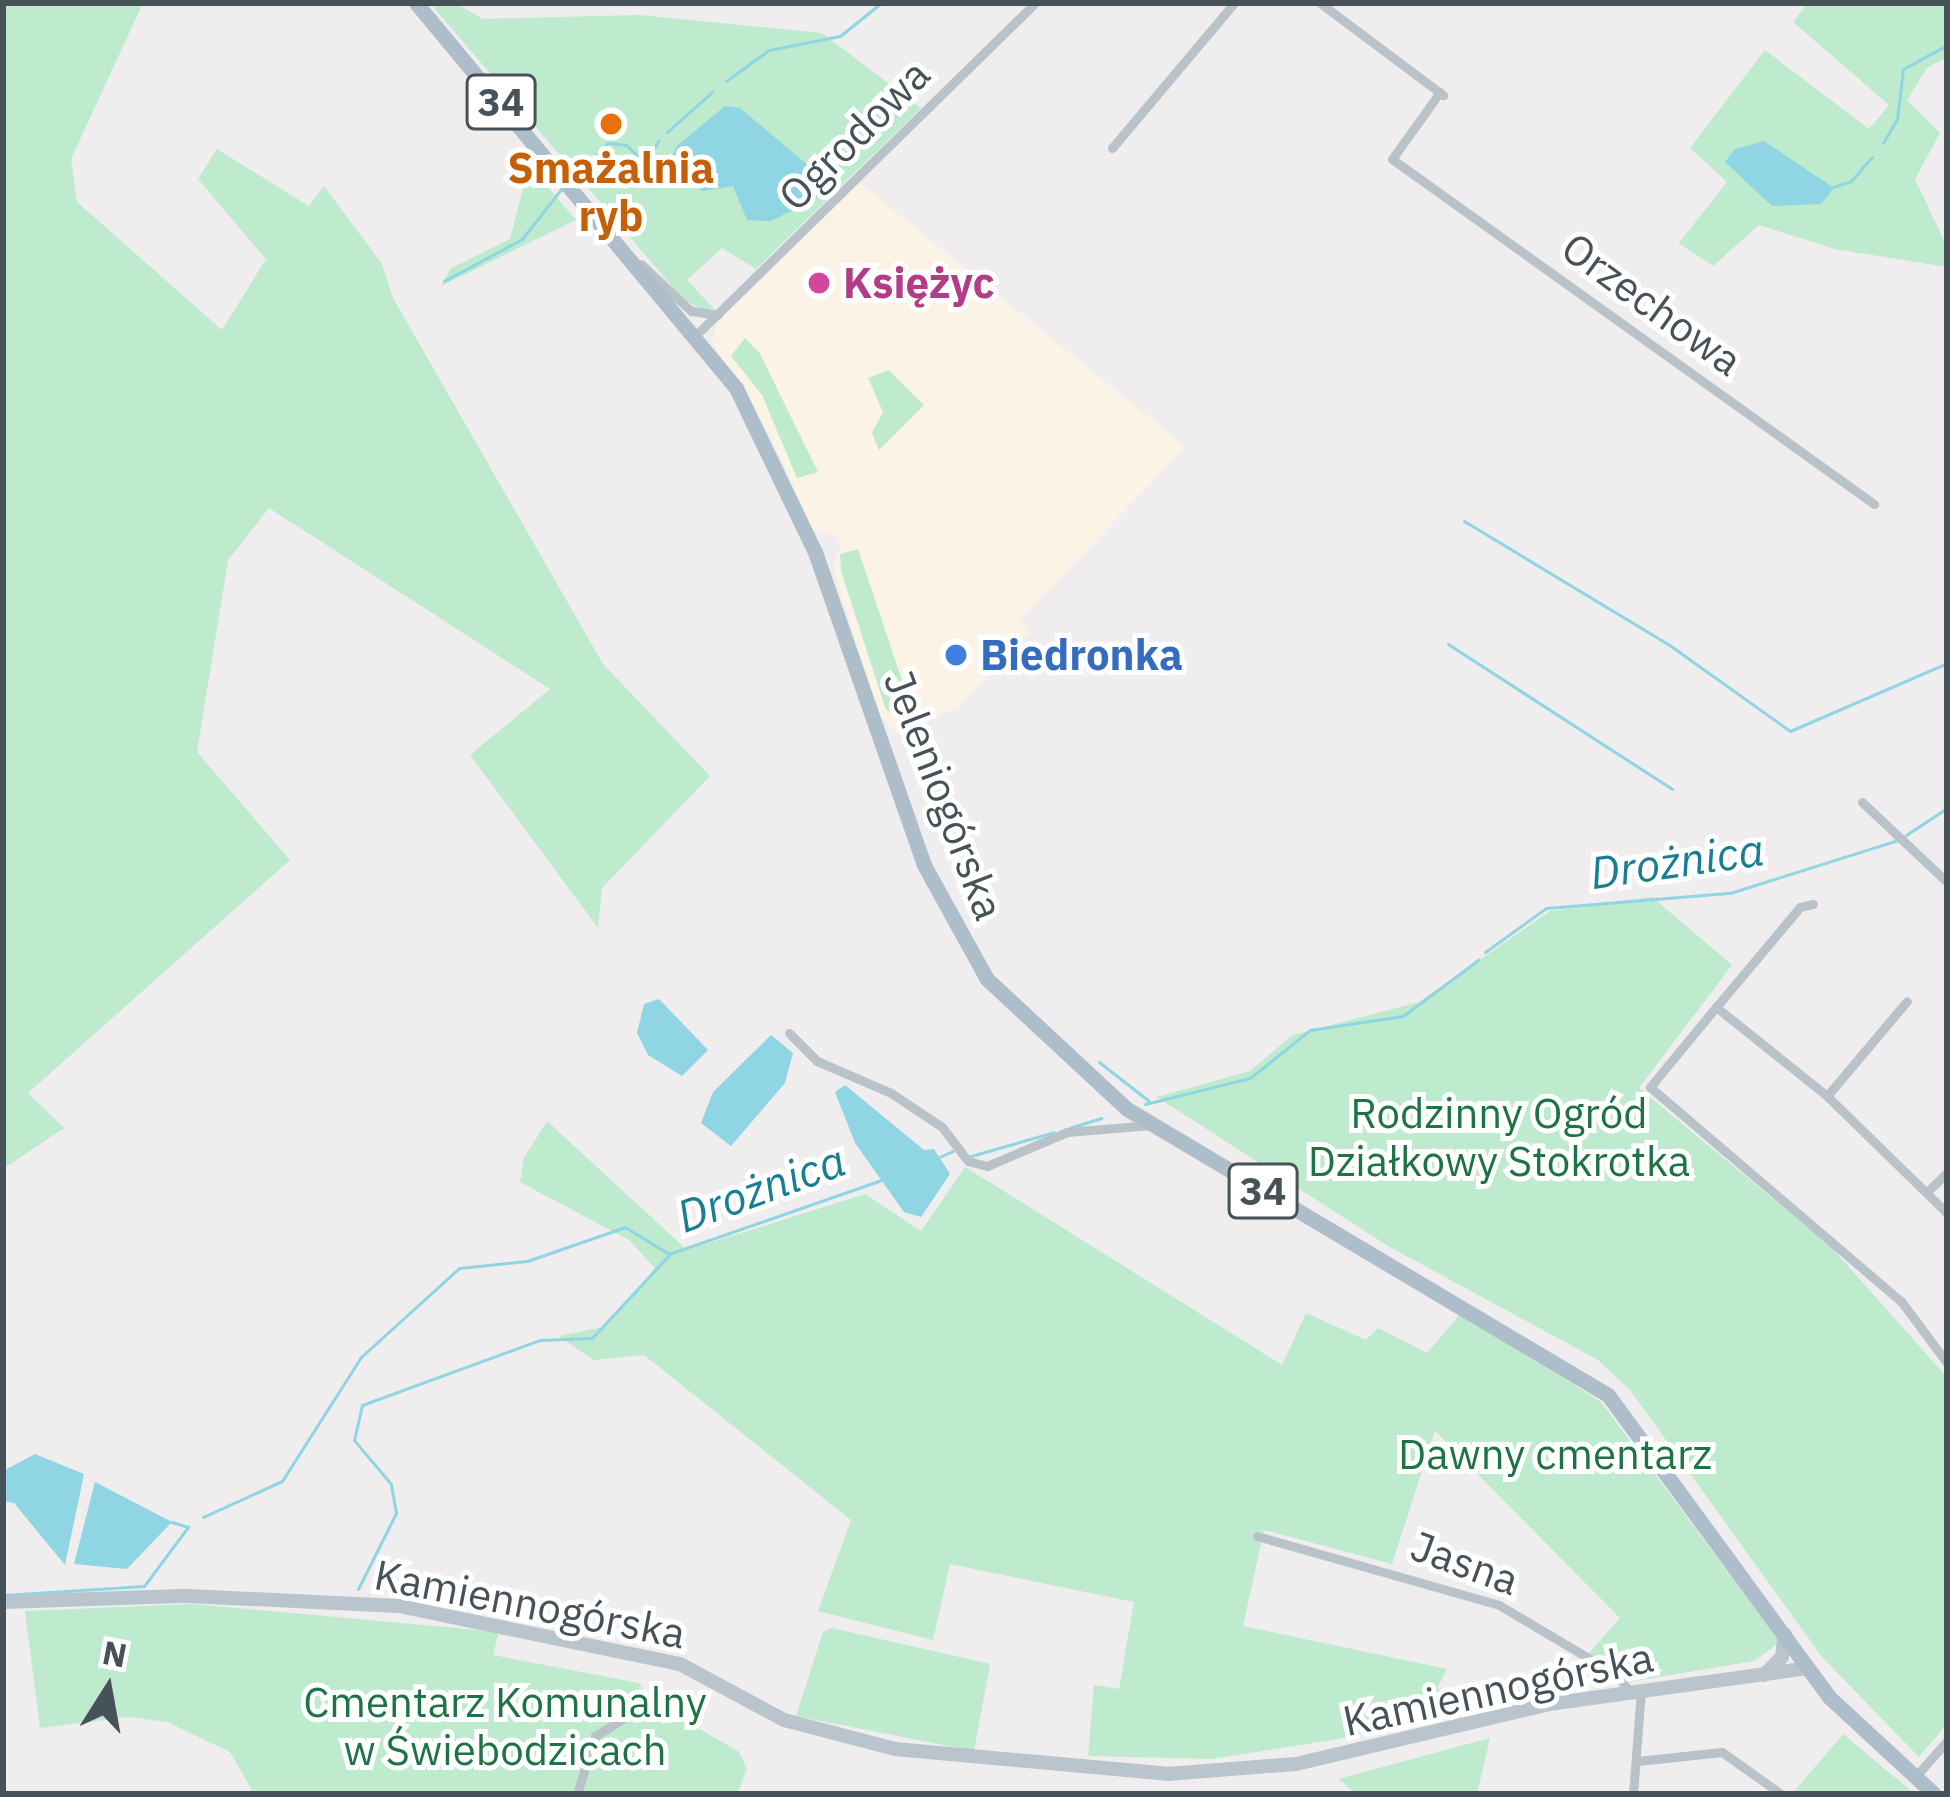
<!DOCTYPE html>
<meta charset="utf-8">
<style>
body{margin:0}
#map{position:relative;width:1950px;height:1797px;overflow:hidden;background:#efeded;font-family:"IBM Plex Sans",sans-serif}
div>[style]{position:absolute}
.commercial>*{inset:0;background:#faf3e6}
.green>*{inset:0;background:#beeacd}
.water>*{inset:0;background:#8fd5e3}
.stream>*{height:3px;margin:-1.5px;padding:0 1.5px;transform-origin:1.5px;border-radius:1.5px;background:#8fd5e3}
.street>*{height:9px;margin:-4.5px;padding:0 4.5px;transform-origin:4.5px;border-radius:4.5px;background:#b9c2c8}
.secondary>*{height:14px;margin:-7px;padding:0 7px;transform-origin:7px;border-radius:7px;background:#bac4cd}
.primary>*{height:15px;margin:-7.5px;padding:0 7.5px;transform-origin:7.5px;border-radius:7.5px;background:#aebdca}
.dots>*{width:33px;height:33px;translate:-50% -50%;box-sizing:border-box;border:6px solid #fff;border-radius:50%}
span{translate:-50% -50%;white-space:nowrap;text-align:center;line-height:1.15;-webkit-text-stroke:10px #fff;paint-order:stroke}
.shield-label span{padding:3px 9px;background:#fff;border:3px solid;border-radius:9px;-webkit-text-stroke-width:0}
.shield-label{font-size:39px;color:#475158;font-weight:700}
.street-label{font-size:42px;color:#475158}
.food-label{font-size:42px;color:#c56008;font-weight:700}
.hotel-label{font-size:42px;color:#b23c85;font-weight:700}
.left{translate:0 -50%;text-align:left}
.shop-label{font-size:42px;color:#366cbe;font-weight:700}
.park-label{font-size:42px;color:#1e7345}
.water-label{font-size:45px;color:#187e93;font-style:italic}
.frame{position:absolute;inset:0;border:6px solid #475158;pointer-events:none}
.north{position:absolute;left:48px;top:1629px;width:120px;height:120px;-webkit-text-stroke:9px #fff;paint-order:stroke;rotate:11deg;font-size:33px;font-weight:700;line-height:48px;text-align:center;color:#475158}
.north::after{content:'';display:block;margin:auto;width:42px;height:54px;background:#475158;clip-path:polygon(50% 0,100% 100%,50% 72%,0 100%)}
</style>
<div id="map">
<div class="commercial">
<div style="clip-path:polygon(860px 183px,1186px 447px,1018px 622px,1030px 633px,960px 706px,897px 733px,878px 714px,833px 567px,841px 546px,835px 535px,813px 530px,769px 433px,712px 342px,717px 323px)"></div>
</div>
<div class="green">
<div style="clip-path:polygon(3px 3px,143px 3px,71px 159px,77px 202px,222px 330px,266px 259px,198px 179px,217px 149px,309px 206px,324px 186px,382px 264px,393px 298px,603px 664px,710px 776px,602px 888px,598px 928px,470px 755px,550px 689px,269px 508px,228px 560px,197px 752px,290px 860px,28px 1093px,64px 1128px,3px 1169px)"></div>
<div style="clip-path:polygon(430px 3px,455px 3px,483px 19px,639px 15px,822px 33px,921px 108px,756px 269px,722px 248px,687px 280px,714px 309px,702px 310px,682px 298px)"></div>
<div style="clip-path:polygon(1808px 3px,1947px 3px,1947px 57px,1927px 68px,1907px 100px,1940px 133px,1915px 179px,1947px 247px,1947px 267px,1835px 249px,1759px 225px,1713px 266px,1679px 243px,1727px 182px,1690px 148px,1765px 50px,1869px 129px,1889px 105px,1793px 22px)"></div>
<div style="clip-path:polygon(529px 165px,576px 220px,441px 286px,451px 268px,510px 239px)"></div>
<div style="clip-path:polygon(745px 338px,759px 352px,818px 472px,797px 478px,762px 395px,731px 356px)"></div>
<div style="clip-path:polygon(889px 370px,924px 405px,879px 450px,872px 433px,883px 412px,868px 378px)"></div>
<div style="clip-path:polygon(858px 549px,911px 707px,904px 720px,886px 710px,841px 571px,840px 554px)"></div>
<div style="clip-path:polygon(1652px 897px,1732px 965px,1639px 1088px,1831px 1247px,1947px 1377px,1947px 1724px,1919px 1757px,1822px 1657px,1630px 1390px,1598px 1360px,1388px 1246px,1157px 1097px,1250px 1071px,1293px 1035px,1419px 1002px,1550px 911px)"></div>
<div style="clip-path:polygon(547px 1121px,687px 1250px,865px 1194px,921px 1231px,965px 1167px,1282px 1365px,1306px 1313px,1366px 1340px,1378px 1328px,1427px 1353px,1461px 1313px,1601px 1402px,1780px 1642px,1754px 1661px,1629px 1682px,1589px 1653px,1620px 1618px,1435px 1431px,1392px 1564px,1264px 1530px,1243px 1626px,1447px 1669px,1437px 1688px,1467px 1706px,1338px 1739px,1212px 1759px,1088px 1756px,1094px 1685px,1119px 1689px,1134px 1602px,950px 1564px,933px 1640px,818px 1611px,851px 1520px,644px 1355px,593px 1360px,559px 1336px,603px 1327px,655px 1268px,629px 1240px,520px 1182px,524px 1158px)"></div>
<div style="clip-path:polygon(193px 1604px,499px 1632px,493px 1655px,639px 1683px,662px 1724px,686px 1721px,739px 1752px,747px 1769px,737px 1794px,254px 1794px,230px 1752px,167px 1722px,129px 1717px,40px 1728px,25px 1611px)"></div>
<div style="clip-path:polygon(832px 1628px,990px 1664px,974px 1751px,796px 1716px,823px 1632px)"></div>
<div style="clip-path:polygon(1843px 1734px,1915px 1794px,1792px 1794px)"></div>
<div style="clip-path:polygon(1490px 1738px,1477px 1794px,1356px 1794px,1338px 1779px)"></div>
</div>
<div class="water">
<div style="clip-path:polygon(725px 106px,740px 108px,823px 178px,822px 195px,771px 221px,747px 220px,733px 186px,703px 191px,671px 177px,668px 164px,677px 146px)"></div>
<div style="clip-path:polygon(1764px 141px,1834px 188px,1821px 204px,1772px 206px,1725px 162px,1735px 149px)"></div>
<div style="clip-path:polygon(659px 999px,708px 1050px,682px 1076px,648px 1055px,637px 1033px,644px 1004px)"></div>
<div style="clip-path:polygon(771px 1035px,793px 1053px,785px 1083px,731px 1146px,701px 1123px,713px 1092px)"></div>
<div style="clip-path:polygon(845px 1085px,924px 1150px,934px 1149px,950px 1174px,921px 1217px,904px 1212px,855px 1143px,835px 1092px)"></div>
<div style="clip-path:polygon(35px 1454px,84px 1474px,65px 1565px,14px 1503px,3px 1501px,3px 1471px)"></div>
<div style="clip-path:polygon(95px 1482px,172px 1522px,127px 1569px,74px 1564px)"></div>
</div>
<div class="stream">
<div style="left:726px;top:81px;width:53px;rotate:-35.8deg"></div>
<div style="left:769px;top:50px;width:72px;rotate:-11.2deg"></div>
<div style="left:840px;top:36px;width:53px;rotate:-38.8deg"></div>
<div style="left:667px;top:132px;width:60px;rotate:-41.6deg"></div>
<div style="left:1883px;top:143px;width:28px;rotate:-60deg"></div>
<div style="left:1897px;top:119px;width:50px;rotate:-83.2deg"></div>
<div style="left:1903px;top:69px;width:50px;rotate:-28.6deg"></div>
<div style="left:575px;top:174px;width:45px;rotate:-43.2deg"></div>
<div style="left:608px;top:143px;width:18px;rotate:6deg"></div>
<div style="left:626px;top:145px;width:26px;rotate:43deg"></div>
<div style="left:645px;top:163px;width:26px;rotate:-59deg"></div>
<div style="left:1833px;top:187px;width:19px;rotate:-18deg"></div>
<div style="left:1851px;top:181px;width:32px;rotate:-49deg"></div>
<div style="left:444px;top:281px;width:89px;rotate:-28.3deg"></div>
<div style="left:522px;top:239px;width:65px;rotate:-51.9deg"></div>
<div style="left:1464px;top:521px;width:238px;rotate:31.1deg"></div>
<div style="left:1668px;top:644px;width:150px;rotate:35.5deg"></div>
<div style="left:1790px;top:731px;width:171px;rotate:-23.4deg"></div>
<div style="left:1448px;top:644px;width:267px;rotate:32.9deg"></div>
<div style="left:1906px;top:835px;width:49px;rotate:-33.4deg"></div>
<div style="left:1485px;top:952px;width:75px;rotate:-35.8deg"></div>
<div style="left:1546px;top:908px;width:185px;rotate:-4.7deg"></div>
<div style="left:1730px;top:893px;width:176px;rotate:-17.5deg"></div>
<div style="left:1099px;top:1062px;width:63px;rotate:38deg"></div>
<div style="left:1145px;top:1104px;width:108px;rotate:-13.9deg"></div>
<div style="left:1250px;top:1078px;width:77px;rotate:-38.7deg"></div>
<div style="left:1310px;top:1030px;width:94px;rotate:-8.6deg"></div>
<div style="left:1403px;top:1016px;width:94px;rotate:-36.7deg"></div>
<div style="left:1069px;top:1128px;width:34px;rotate:-17deg"></div>
<div style="left:971px;top:1156px;width:86px;rotate:-16.1deg"></div>
<div style="left:937px;top:1158px;width:17px;rotate:-24deg"></div>
<div style="left:203px;top:1517px;width:87px;rotate:-24.5deg"></div>
<div style="left:282px;top:1481px;width:147px;rotate:-57.5deg"></div>
<div style="left:361px;top:1357px;width:132px;rotate:-42.2deg"></div>
<div style="left:459px;top:1268px;width:68px;rotate:-5.9deg"></div>
<div style="left:527px;top:1261px;width:104px;rotate:-19.1deg"></div>
<div style="left:625px;top:1227px;width:52px;rotate:31.5deg"></div>
<div style="left:669px;top:1254px;width:228px;rotate:-19.2deg"></div>
<div style="left:358px;top:1589px;width:85px;rotate:-63.4deg"></div>
<div style="left:396px;top:1513px;width:29px;rotate:-100deg"></div>
<div style="left:391px;top:1484px;width:57px;rotate:-130.1deg"></div>
<div style="left:354px;top:1440px;width:36px;rotate:-77deg"></div>
<div style="left:362px;top:1405px;width:189px;rotate:-20.1deg"></div>
<div style="left:540px;top:1340px;width:52px;rotate:-2.2deg"></div>
<div style="left:592px;top:1338px;width:113px;rotate:-47.1deg"></div>
<div style="left:3px;top:1595px;width:141px;rotate:-3.7deg"></div>
<div style="left:144px;top:1586px;width:74px;rotate:-53.3deg"></div>
<div style="left:188px;top:1527px;width:17px;rotate:-163deg"></div>
</div>
<div class="street">
<div style="left:1320px;top:3px;width:154px;rotate:36.8deg"></div>
<div style="left:1440px;top:92px;width:82px;rotate:125.6deg"></div>
<div style="left:1392px;top:159px;width:593px;rotate:35.59deg"></div>
<div style="left:1112px;top:148px;width:189px;rotate:-49.9deg"></div>
<div style="left:641px;top:264px;width:69px;rotate:43.2deg"></div>
<div style="left:691px;top:311px;width:27px;rotate:8deg"></div>
<div style="left:697px;top:334px;width:473px;rotate:-44.4deg"></div>
<div style="left:1862px;top:802px;width:117px;rotate:43.3deg"></div>
<div style="left:1813px;top:904px;width:13px;rotate:167deg"></div>
<div style="left:1800px;top:907px;width:131px;rotate:130deg"></div>
<div style="left:1716px;top:1007px;width:142px;rotate:38.7deg"></div>
<div style="left:1827px;top:1096px;width:168px;rotate:44.3deg"></div>
<div style="left:1716px;top:1007px;width:104px;rotate:129.5deg"></div>
<div style="left:1650px;top:1087px;width:330px;rotate:40.5deg"></div>
<div style="left:1901px;top:1301px;width:77px;rotate:53.4deg"></div>
<div style="left:789px;top:1033px;width:40px;rotate:45deg"></div>
<div style="left:817px;top:1061px;width:81px;rotate:23.4deg"></div>
<div style="left:891px;top:1093px;width:61px;rotate:33.7deg"></div>
<div style="left:942px;top:1127px;width:43px;rotate:52.6deg"></div>
<div style="left:968px;top:1161px;width:20px;rotate:15deg"></div>
<div style="left:987px;top:1166px;width:87px;rotate:-23deg"></div>
<div style="left:1067px;top:1132px;width:85px;rotate:-4.7deg"></div>
<div style="left:1827px;top:1096px;width:124px;rotate:-49.9deg"></div>
<div style="left:1927px;top:1192px;width:28px;rotate:-44deg"></div>
<div style="left:1257px;top:1536px;width:252px;rotate:15.9deg"></div>
<div style="left:1499px;top:1605px;width:137px;rotate:30.7deg"></div>
<div style="left:1617px;top:1675px;width:21px;rotate:53deg"></div>
<div style="left:1638px;top:1761px;width:84px;rotate:-6.1deg"></div>
<div style="left:1722px;top:1752px;width:72px;rotate:35.4deg"></div>
<div style="left:1915px;top:1777px;width:48px;rotate:-48.4deg"></div>
<div style="left:577px;top:1794px;width:61px;rotate:-72.8deg"></div>
<div style="left:595px;top:1736px;width:66px;rotate:-31.3deg"></div>
<div style="left:1633px;top:1794px;width:103px;rotate:-85.6deg"></div>
</div>
<div class="secondary">
<div style="left:3px;top:1602px;width:185px;rotate:-1.9deg"></div>
<div style="left:188px;top:1596px;width:211px;rotate:2.7deg"></div>
<div style="left:399px;top:1606px;width:287px;rotate:11.7deg"></div>
<div style="left:680px;top:1664px;width:118px;rotate:28.3deg"></div>
<div style="left:784px;top:1720px;width:115px;rotate:14.6deg"></div>
<div style="left:895px;top:1749px;width:274px;rotate:5.2deg"></div>
<div style="left:1168px;top:1774px;width:128px;rotate:-4.5deg"></div>
<div style="left:1296px;top:1764px;width:260px;rotate:-13.3deg"></div>
<div style="left:1549px;top:1704px;width:261px;rotate:-7.9deg"></div>
<div style="left:1764px;top:1675px;width:25px;rotate:-45deg"></div>
<div style="left:1782px;top:1657px;width:23px;rotate:-83deg"></div>
</div>
<div class="primary">
<div style="left:416px;top:3px;width:501px;rotate:50.27deg"></div>
<div style="left:736px;top:388px;width:182px;rotate:64.3deg"></div>
<div style="left:815px;top:552px;width:331px;rotate:70.8deg"></div>
<div style="left:924px;top:865px;width:130px;rotate:61.1deg"></div>
<div style="left:987px;top:979px;width:191px;rotate:42.9deg"></div>
<div style="left:1127px;top:1109px;width:560px;rotate:30.74deg"></div>
<div style="left:1608px;top:1395px;width:374px;rotate:53.8deg"></div>
<div style="left:1829px;top:1697px;width:143px;rotate:42.7deg"></div>
</div>
<div class="dots">
<div style="left:611px;top:124px;background:#e8710a"></div>
<div style="left:819px;top:283px;background:#d1479c"></div>
<div style="left:956px;top:655px;background:#3f7fe0"></div>
</div>
<div class="shield-label">
<span style="left:501px;top:102px">34</span>
<span style="left:1263px;top:1191px">34</span>
</div>
<div class="street-label">
<span style="left:854px;top:135px;rotate:-45deg">Ogrodowa</span>
<span style="left:1652px;top:304px;rotate:36deg">Orzechowa</span>
<span style="left:944px;top:795px;rotate:69deg">Jeleniogórska</span>
<span style="left:1465px;top:1563px;rotate:20deg">Jasna</span>
<span style="left:530px;top:1604px;rotate:11deg">Kamiennogórska</span>
<span style="left:1498px;top:1689px;rotate:-12deg">Kamiennogórska</span>
</div>
<div class="food-label">
<span style="left:611px;top:192px">Smażalnia<br>ryb</span>
</div>
<div class="hotel-label">
<span class="left" style="left:843px;top:283px">Księżyc</span>
</div>
<div class="shop-label">
<span class="left" style="left:980px;top:655px">Biedronka</span>
</div>
<div class="park-label">
<span style="left:1499px;top:1137px">Rodzinny Ogród<br>Działkowy Stokrotka</span>
<span style="left:1555px;top:1454px">Dawny cmentarz</span>
<span style="left:505px;top:1726px">Cmentarz Komunalny<br>w Świebodzicach</span>
</div>
<div class="water-label">
<span style="left:1677px;top:861px;rotate:-8deg">Drożnica</span>
<span style="left:761px;top:1188px;rotate:-20deg">Drożnica</span>
</div>
<div class="frame"></div>
<div class="north">N</div>
</div>
